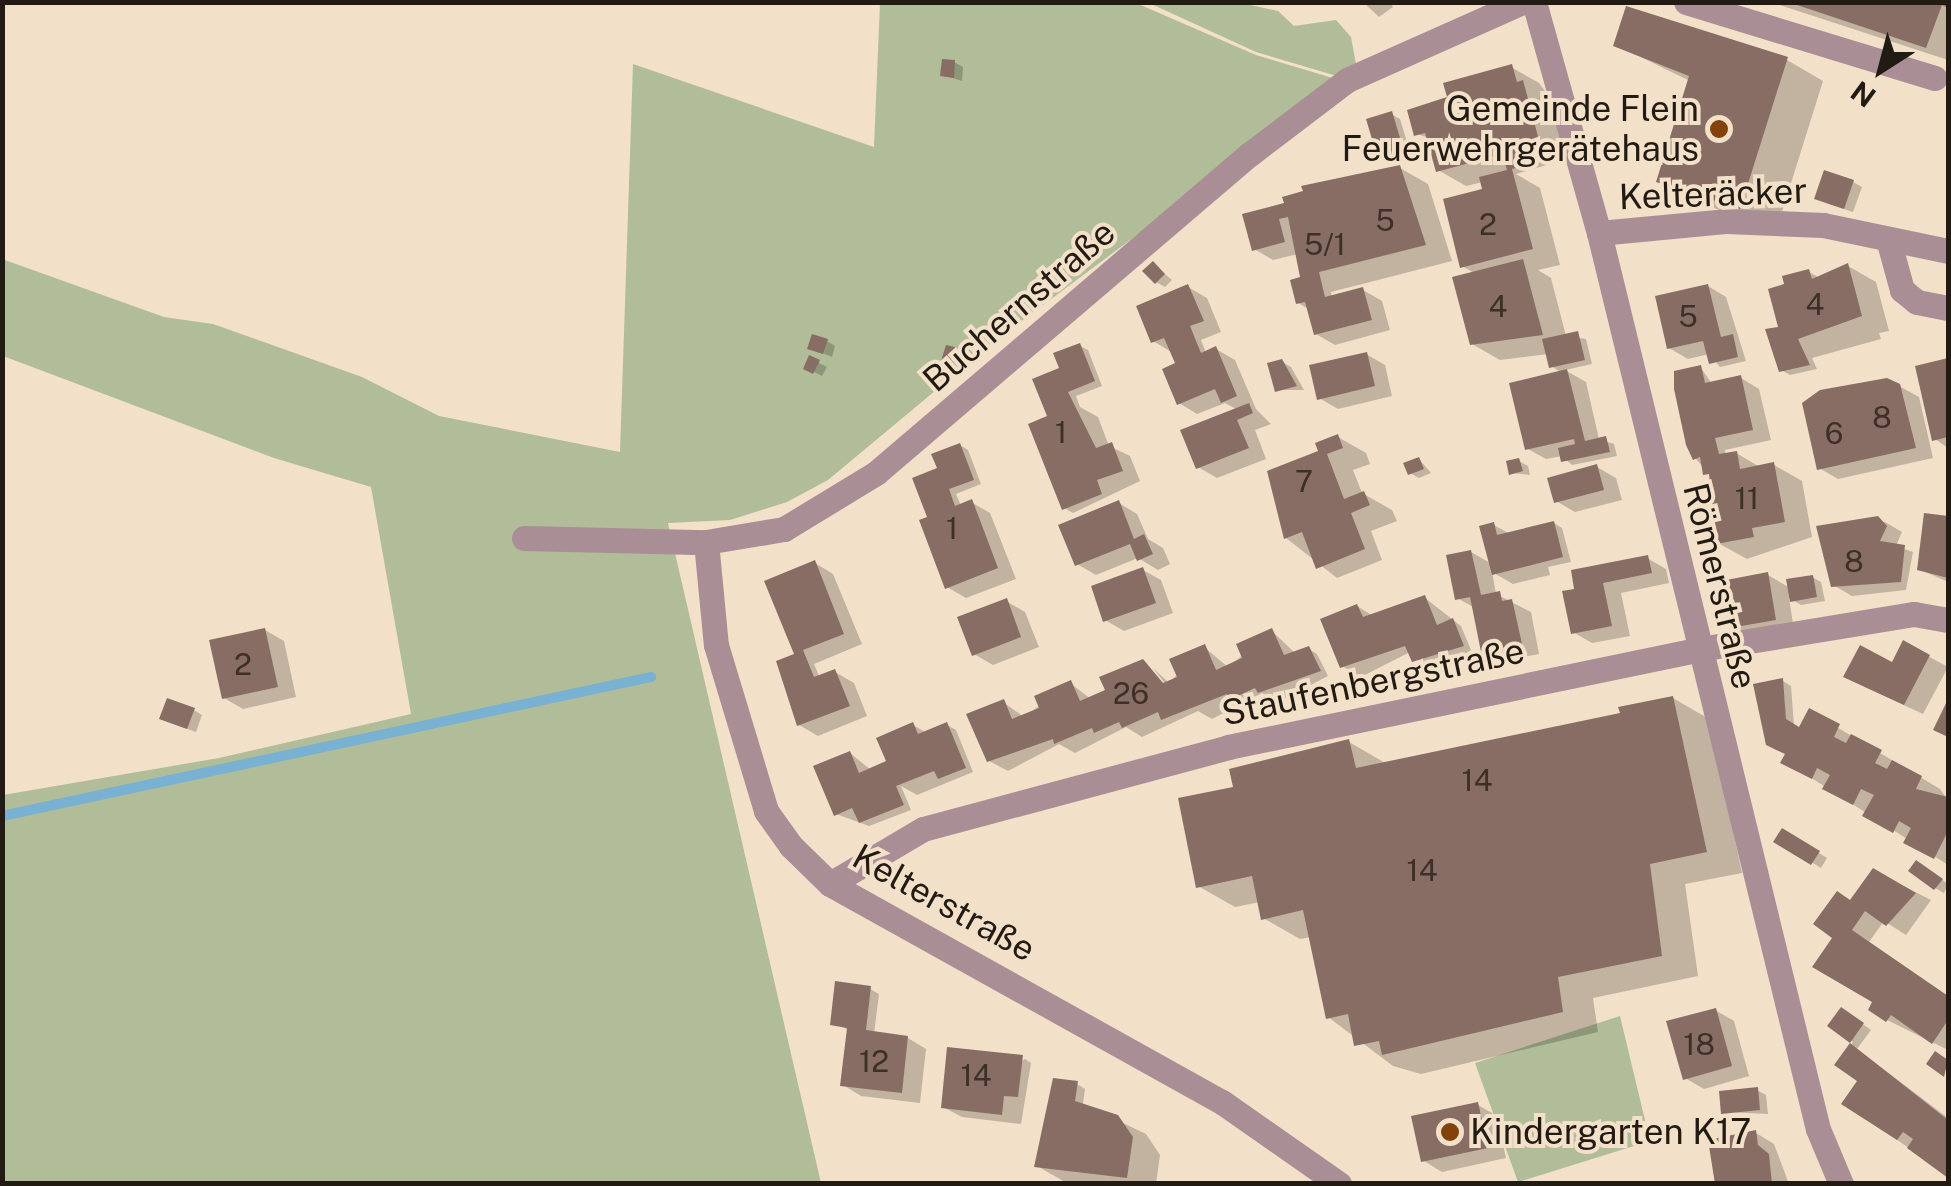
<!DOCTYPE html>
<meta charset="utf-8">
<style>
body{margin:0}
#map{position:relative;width:1951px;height:1186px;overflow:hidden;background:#f2e0c9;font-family:"Public Sans",sans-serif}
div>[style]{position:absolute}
.green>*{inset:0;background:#b0bd98}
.shadow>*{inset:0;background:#0003}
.stream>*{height:10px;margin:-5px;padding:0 5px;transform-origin:5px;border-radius:5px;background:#78b1d1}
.building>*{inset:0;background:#886d65}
.minor>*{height:25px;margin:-12.5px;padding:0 12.5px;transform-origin:12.5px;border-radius:12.5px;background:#a98e95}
.dots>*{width:28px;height:28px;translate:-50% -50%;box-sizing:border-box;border:5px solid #f2e0c9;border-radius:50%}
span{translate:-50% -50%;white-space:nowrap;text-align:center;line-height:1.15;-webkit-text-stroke:8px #f2e0c9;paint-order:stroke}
.number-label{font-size:30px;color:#3c3028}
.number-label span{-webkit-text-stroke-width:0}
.poi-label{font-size:35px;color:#221b13}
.right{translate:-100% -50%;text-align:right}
.left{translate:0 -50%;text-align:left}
.street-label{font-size:35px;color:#221b13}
.frame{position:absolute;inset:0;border:5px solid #221b13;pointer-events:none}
.north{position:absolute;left:1831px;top:20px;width:100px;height:100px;-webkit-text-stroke:8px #f2e0c9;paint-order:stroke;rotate:216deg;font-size:28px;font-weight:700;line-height:40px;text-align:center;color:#221b13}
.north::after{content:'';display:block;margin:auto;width:35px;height:45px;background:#221b13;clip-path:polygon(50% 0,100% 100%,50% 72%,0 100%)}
</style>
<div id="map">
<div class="green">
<div style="clip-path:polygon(880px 3px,1136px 3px,1256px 55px,1343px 81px,995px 341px,828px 480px,787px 502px,730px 520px,668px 523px,821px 1183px,3px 1183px,3px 795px,219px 758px,411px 714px,371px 487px,274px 458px,3px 356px,2px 259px,164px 317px,213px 324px,362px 377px,439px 416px,620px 452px,633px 64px,874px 147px)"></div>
<div style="clip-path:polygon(1149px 3px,1241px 3px,1278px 11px,1294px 26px,1336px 20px,1351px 37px,1356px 64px,1347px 79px,1256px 52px)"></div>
<div style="clip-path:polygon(1620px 1016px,1650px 1141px,1518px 1182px,1475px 1063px)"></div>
</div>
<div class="shadow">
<div style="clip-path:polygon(1363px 2px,1390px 2px,1393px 7px,1379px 17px)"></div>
<div style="clip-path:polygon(1770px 2px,1948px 2px,1948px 60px)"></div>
<div style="clip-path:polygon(1616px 45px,1787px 60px,1823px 81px,1777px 228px,1695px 202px,1659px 181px,1690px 81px)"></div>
<div style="clip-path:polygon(954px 62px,963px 67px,962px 81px,943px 75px)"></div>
<div style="clip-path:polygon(1511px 67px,1539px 83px,1551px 99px,1567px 159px,1516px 174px,1540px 188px,1560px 265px,1538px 270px,1551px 278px,1566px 336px,1586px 339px,1592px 364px,1565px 370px,1586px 382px,1599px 439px,1614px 444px,1617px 456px,1572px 465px,1562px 456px,1546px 459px,1528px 449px,1562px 373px,1551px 366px,1548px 354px,1500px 360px,1472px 344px,1476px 274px,1462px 266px,1486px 190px,1483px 182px,1466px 186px,1438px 170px,1430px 138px,1416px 134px,1450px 99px)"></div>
<div style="clip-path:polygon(1391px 114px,1400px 119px,1410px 152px,1388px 159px,1379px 154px)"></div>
<div style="clip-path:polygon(1400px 168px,1428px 184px,1452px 261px,1331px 292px,1332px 298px,1363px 290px,1382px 301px,1390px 330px,1335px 345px,1316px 334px,1307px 308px,1298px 303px,1307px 278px,1298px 254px,1273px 260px,1254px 249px,1246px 216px)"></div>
<div style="clip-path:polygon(1853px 182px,1862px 187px,1853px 212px,1826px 203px)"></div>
<div style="clip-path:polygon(1153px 264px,1172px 280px,1165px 287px,1156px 282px)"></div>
<div style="clip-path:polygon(1848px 266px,1876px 282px,1889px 331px,1879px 333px,1881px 339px,1812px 358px,1817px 369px,1790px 375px,1781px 370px,1787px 286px,1809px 272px,1820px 278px)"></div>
<div style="clip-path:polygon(1708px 286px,1726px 297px,1746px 361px,1720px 367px,1709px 354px,1688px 359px,1669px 348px)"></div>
<div style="clip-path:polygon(1188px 287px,1207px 298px,1221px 332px,1201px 340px,1206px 353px,1216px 349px,1235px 360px,1256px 409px,1271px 424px,1255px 430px,1266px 459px,1217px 478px,1198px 467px,1238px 410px,1225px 403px,1197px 414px,1179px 403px,1178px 365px,1173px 353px,1153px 341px)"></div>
<div style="clip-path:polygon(827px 341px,835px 346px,832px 357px,810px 348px)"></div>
<div style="clip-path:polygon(1080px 346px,1088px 350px,1102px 386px,1076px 396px,1080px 407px,1098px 417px,1109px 446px,1130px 456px,1140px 481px,1073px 513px,1064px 508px,1053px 417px,1062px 370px)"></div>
<div style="clip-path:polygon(954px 350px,963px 354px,959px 367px,944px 360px)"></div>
<div style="clip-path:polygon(1366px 354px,1385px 365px,1392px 396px,1338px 409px,1319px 398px)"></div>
<div style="clip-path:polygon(811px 359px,827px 367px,822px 376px,806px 368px)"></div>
<div style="clip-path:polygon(1948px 361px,1948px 448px,1935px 439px,1918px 367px)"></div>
<div style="clip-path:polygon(1282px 362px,1291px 367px,1304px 390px,1277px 390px)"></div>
<div style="clip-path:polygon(1701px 368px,1712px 384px,1741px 378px,1759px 389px,1771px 440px,1725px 450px,1726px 455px,1736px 453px,1760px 467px,1774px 465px,1802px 481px,1812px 537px,1747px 559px,1718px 543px,1712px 477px,1695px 458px)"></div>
<div style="clip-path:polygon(1899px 386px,1919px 397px,1933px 458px,1838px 479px,1819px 468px)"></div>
<div style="clip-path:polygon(1338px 437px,1366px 453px,1370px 464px,1353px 470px,1362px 493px,1392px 510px,1397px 521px,1371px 531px,1382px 560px,1337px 578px,1286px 538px,1321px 453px)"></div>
<div style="clip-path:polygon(960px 445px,968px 450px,981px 484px,956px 494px,961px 506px,971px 502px,990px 513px,1016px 579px,966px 598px,947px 587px,930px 518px,940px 470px)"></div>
<div style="clip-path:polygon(1419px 459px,1431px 473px,1419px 478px,1410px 473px)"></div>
<div style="clip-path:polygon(1519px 461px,1528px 466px,1530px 475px,1511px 473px)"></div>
<div style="clip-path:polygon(1597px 467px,1616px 478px,1622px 500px,1575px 512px,1556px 501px)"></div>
<div style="clip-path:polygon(1119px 503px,1137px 514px,1148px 539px,1163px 548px,1170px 564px,1158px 570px,1138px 558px,1096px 575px,1077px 564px)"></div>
<div style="clip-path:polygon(1926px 516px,1948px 519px,1948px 582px,1919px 569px)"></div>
<div style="clip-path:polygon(1885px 522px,1902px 532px,1896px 546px,1913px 552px,1906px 590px,1852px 596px,1833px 585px,1819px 528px)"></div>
<div style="clip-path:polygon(1554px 523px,1562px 528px,1571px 562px,1548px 567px,1550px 575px,1513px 584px,1492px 572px,1496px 594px,1531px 612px,1539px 654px,1502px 661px,1484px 650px,1475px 608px,1457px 598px,1471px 552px,1492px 564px,1494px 525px,1510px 534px)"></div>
<div style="clip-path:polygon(1647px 558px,1666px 569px,1669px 583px,1621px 593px,1630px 636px,1592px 643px,1573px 632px,1577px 591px)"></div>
<div style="clip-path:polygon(815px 563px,833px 574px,862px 644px,814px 664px,820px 678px,835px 672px,854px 683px,867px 716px,818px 736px,799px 725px,797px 656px)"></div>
<div style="clip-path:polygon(1143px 570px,1161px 580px,1173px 613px,1124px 631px,1105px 620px)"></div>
<div style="clip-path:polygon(1768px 575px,1790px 588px,1812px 577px,1821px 582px,1825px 601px,1801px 605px,1789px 598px,1794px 630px,1751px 637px,1732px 626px)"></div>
<div style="clip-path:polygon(1425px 598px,1461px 626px,1471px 650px,1463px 658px,1433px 671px,1410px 652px,1361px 677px,1342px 666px,1357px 606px,1373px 616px)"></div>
<div style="clip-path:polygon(1006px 601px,1025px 612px,1039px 647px,993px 665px,974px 654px)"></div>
<div style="clip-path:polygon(265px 630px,284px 641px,296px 697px,243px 709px,224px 698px)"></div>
<div style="clip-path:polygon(1272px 631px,1296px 654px,1309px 649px,1317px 654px,1328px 676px,1278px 702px,1262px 693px,1212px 719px,1198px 711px,1142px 737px,1126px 727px,1075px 753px,1059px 744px,1008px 771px,989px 761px,1003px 702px,1024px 717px,1070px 683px,1091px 699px,1145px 666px,1171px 691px,1153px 668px,1169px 683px,1204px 647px,1228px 667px)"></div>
<div style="clip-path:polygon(1904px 643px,1948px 667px,1923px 714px,1865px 687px,1893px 665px)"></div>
<div style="clip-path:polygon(1783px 681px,1791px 686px,1794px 726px,1800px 730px,1810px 711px,1940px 789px,1948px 800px,1948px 865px,1802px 772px,1788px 754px)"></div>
<div style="clip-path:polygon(1673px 698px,1709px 719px,1742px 873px,1685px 884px,1698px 976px,1593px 998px,1598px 1032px,1421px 1074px,1393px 1066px,1328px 1017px,1311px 937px,1300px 939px,1263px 918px,1260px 902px,1235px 907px,1198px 886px,1236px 789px,1349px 742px,1387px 764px,1623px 715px)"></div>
<div style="clip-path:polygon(194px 710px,202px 715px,196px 732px,171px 723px)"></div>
<div style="clip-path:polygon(913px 725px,927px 733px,947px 725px,956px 730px,973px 772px,917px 795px,901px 786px,911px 810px,869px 826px,836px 814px,850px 753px,871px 770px,889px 762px)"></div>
<div style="clip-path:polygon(1783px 831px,1827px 858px,1821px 868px,1777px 841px)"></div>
<div style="clip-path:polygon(1925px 868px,1948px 884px,1944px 893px,1935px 888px)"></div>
<div style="clip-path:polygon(1874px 871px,1931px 900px,1906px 935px,1884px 921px,1869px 942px,1948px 996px,1948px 1050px,1887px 1020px,1876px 1002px,1815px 966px)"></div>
<div style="clip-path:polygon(870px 989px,879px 994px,874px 1034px,908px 1038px,926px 1049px,920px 1103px,861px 1096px,843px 1085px,849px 1030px,833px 1023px)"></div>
<div style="clip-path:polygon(1715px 1010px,1734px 1021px,1749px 1076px,1704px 1089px,1685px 1078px)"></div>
<div style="clip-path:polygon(1850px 1015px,1871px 1030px,1857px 1049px,1948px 1118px,1948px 1175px,1845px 1104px,1861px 1080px,1838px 1064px,1853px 1042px,1831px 1026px)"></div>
<div style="clip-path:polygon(1025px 1059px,1031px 1063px,1021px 1124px,962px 1117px,943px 1107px)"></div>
<div style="clip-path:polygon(1077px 1084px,1085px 1089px,1083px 1104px,1146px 1134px,1160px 1155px,1156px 1184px,1065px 1182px,1037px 1166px)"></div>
<div style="clip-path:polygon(1757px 1090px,1766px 1095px,1768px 1114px,1724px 1112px)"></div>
<div style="clip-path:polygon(1478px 1105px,1497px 1116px,1506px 1158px,1442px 1172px,1424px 1161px)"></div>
<div style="clip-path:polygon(1756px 1133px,1774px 1144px,1789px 1184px,1721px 1184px)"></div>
</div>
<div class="stream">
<div style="left:2px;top:816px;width:664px;rotate:-12.09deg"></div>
</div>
<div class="building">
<div style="clip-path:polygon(1788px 2px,1948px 2px,1948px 8px,1942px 5px,1926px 48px)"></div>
<div style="clip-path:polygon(1626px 6px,1788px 57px,1740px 209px,1656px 182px,1689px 76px,1613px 46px)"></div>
<div style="clip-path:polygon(942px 59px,955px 60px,954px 78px,940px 76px)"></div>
<div style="clip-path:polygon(1512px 64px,1517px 82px,1523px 80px,1540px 144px,1530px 147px,1534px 163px,1512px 169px,1533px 249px,1460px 268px,1443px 199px,1482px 189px,1479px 177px,1507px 170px,1502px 154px,1436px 172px,1425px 133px,1414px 136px,1407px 110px,1447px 97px,1443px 83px)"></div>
<div style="clip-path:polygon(1392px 111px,1403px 148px,1377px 156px,1366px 119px)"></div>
<div style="clip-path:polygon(1400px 165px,1426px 245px,1319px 272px,1325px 297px,1363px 287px,1372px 320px,1314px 335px,1305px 302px,1296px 304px,1290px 280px,1300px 277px,1288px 217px,1279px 219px,1285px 242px,1252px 251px,1242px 214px,1284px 203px,1282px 197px,1303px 191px,1301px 186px)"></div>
<div style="clip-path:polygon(1824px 170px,1854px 180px,1844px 209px,1814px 199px)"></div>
<div style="clip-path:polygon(1523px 259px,1543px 335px,1470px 345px,1452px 277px)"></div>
<div style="clip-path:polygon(1153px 261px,1165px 274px,1155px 284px,1142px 271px)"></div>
<div style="clip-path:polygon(1848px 263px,1862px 316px,1798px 339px,1810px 365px,1779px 372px,1765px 329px,1778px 327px,1768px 289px,1784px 284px,1782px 276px,1809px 269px,1812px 279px)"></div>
<div style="clip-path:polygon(1188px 284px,1204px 321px,1190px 326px,1201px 353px,1216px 346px,1237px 396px,1221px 403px,1215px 389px,1177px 405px,1162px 369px,1175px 363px,1164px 338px,1151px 343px,1136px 306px)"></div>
<div style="clip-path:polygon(1708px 284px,1721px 337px,1733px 334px,1738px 357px,1709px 364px,1703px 341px,1667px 349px,1655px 296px)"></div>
<div style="clip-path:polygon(1578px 331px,1585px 360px,1549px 368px,1542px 339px)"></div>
<div style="clip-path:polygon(812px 334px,828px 339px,823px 354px,807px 349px)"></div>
<div style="clip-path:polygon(1080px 343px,1095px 381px,1068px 392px,1096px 448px,1112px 442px,1123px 471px,1097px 480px,1102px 494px,1062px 510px,1028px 424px,1047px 416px,1032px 379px,1059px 368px,1053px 353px)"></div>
<div style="clip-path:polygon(946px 345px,955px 347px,950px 364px,941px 361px)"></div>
<div style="clip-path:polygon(1367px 352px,1375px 386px,1317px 400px,1309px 365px)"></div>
<div style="clip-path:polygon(809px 355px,820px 360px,813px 374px,803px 369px)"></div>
<div style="clip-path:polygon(1948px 358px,1948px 437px,1932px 441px,1915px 366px)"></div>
<div style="clip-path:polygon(1282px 359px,1297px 386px,1275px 392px,1267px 363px)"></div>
<div style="clip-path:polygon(1701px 365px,1705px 383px,1741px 375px,1753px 430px,1715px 438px,1719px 454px,1737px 451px,1740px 469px,1774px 462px,1785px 522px,1752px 528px,1754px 537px,1716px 544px,1709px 474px,1703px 475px,1700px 457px,1693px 460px,1686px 445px,1674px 389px,1674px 371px)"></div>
<div style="clip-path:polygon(1567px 369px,1585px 441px,1606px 436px,1610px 452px,1561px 462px,1558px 448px,1575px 444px,1574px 439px,1525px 450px,1509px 383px)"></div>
<div style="clip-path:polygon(1887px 378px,1900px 384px,1916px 448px,1817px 470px,1802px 403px,1820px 390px)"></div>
<div style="clip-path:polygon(1249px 403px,1253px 413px,1237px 420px,1249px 448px,1196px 469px,1180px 430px)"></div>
<div style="clip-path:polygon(1338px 434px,1343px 448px,1327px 454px,1344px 499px,1364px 491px,1370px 505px,1351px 513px,1365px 549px,1316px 569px,1302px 532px,1284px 539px,1267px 471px,1318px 451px,1315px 443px)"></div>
<div style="clip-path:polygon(960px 443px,974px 480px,949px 489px,955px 506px,972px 499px,998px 568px,945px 589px,919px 520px,927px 517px,912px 478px,937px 468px,931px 454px)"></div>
<div style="clip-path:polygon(1419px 457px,1424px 469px,1408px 475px,1403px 463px)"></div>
<div style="clip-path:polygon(1519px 458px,1523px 471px,1509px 475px,1506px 461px)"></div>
<div style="clip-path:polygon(1597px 464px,1604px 490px,1554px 503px,1547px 478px)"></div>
<div style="clip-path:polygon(1119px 500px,1134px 539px,1144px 534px,1153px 554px,1137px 561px,1130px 544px,1075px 566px,1058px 525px)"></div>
<div style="clip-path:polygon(1924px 513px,1948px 516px,1948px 578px,1917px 570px)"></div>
<div style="clip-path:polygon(1878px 516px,1887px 526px,1880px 541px,1905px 545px,1901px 582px,1831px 587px,1816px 526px)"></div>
<div style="clip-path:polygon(1554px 521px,1563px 557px,1492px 575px,1479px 526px,1494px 522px,1497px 535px)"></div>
<div style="clip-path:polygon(1471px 550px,1481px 595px,1500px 591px,1502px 601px,1512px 599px,1522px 644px,1481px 652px,1470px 597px,1455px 600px,1446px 555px)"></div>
<div style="clip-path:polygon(1648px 555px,1652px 573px,1603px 583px,1612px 626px,1571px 634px,1562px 591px,1574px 589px,1571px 570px)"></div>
<div style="clip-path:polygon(815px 560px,844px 634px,803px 650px,814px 677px,835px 669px,850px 706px,797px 726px,776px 661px,794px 654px,764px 581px)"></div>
<div style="clip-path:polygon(1143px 567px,1156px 603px,1103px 622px,1091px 586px)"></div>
<div style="clip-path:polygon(1768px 572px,1776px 620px,1730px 628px,1721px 581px)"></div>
<div style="clip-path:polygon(1813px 575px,1817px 597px,1790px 602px,1786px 579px)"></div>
<div style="clip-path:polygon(1425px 595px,1437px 625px,1453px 618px,1464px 646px,1412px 662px,1405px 646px,1340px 668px,1320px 619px,1357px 604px,1363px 617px)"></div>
<div style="clip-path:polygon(1007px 598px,1021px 637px,972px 656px,957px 617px)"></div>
<div style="clip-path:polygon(265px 628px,278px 687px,222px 699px,209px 640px)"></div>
<div style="clip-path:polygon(1272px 628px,1284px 655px,1309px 646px,1321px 671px,1258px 693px,1255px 688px,1229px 700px,1227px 694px,1161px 720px,1158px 712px,1122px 728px,1119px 722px,1094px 733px,1092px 728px,1054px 744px,1053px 739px,987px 762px,966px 714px,1004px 699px,1012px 719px,1039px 708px,1034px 696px,1071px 680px,1080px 701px,1105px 690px,1099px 677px,1143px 659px,1163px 683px,1177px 677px,1169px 659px,1205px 644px,1216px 670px,1242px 658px,1236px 644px)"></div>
<div style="clip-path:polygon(1903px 640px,1930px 655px,1904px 705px,1843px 677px,1860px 645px,1892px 662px)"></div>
<div style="clip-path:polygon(1783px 678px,1786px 719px,1799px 727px,1809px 708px,1840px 724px,1834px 737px,1846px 743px,1851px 734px,1882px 750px,1875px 763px,1887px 769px,1892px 760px,1922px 776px,1916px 789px,1948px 797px,1948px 831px,1934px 859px,1903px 843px,1911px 828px,1899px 821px,1893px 833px,1862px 816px,1874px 795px,1861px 789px,1853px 805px,1822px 789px,1830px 775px,1817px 768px,1812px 779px,1780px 763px,1785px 754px,1766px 745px,1753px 684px)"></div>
<div style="clip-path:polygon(1673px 696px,1707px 852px,1650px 864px,1662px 956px,1558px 977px,1563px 1012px,1382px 1055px,1379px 1041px,1354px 1046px,1348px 1014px,1326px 1019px,1303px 910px,1261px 920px,1252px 876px,1196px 888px,1178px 798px,1233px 787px,1229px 769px,1349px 739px,1356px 768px,1620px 713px,1618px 707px)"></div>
<div style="clip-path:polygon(167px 698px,195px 708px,187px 729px,159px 719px)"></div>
<div style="clip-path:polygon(1948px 699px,1948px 737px,1933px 730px)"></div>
<div style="clip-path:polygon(913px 722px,918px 734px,947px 722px,966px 768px,938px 779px,934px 771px,896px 786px,904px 805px,859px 823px,852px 808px,834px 816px,813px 766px,850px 751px,859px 773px,886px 761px,876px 738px)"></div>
<div style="clip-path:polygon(1782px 828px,1820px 851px,1811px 865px,1773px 842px)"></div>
<div style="clip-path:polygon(1916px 860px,1943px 879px,1934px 890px,1908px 871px)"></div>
<div style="clip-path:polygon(1873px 868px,1916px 893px,1886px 926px,1865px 911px,1852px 930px,1948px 996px,1948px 1020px,1932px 1044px,1891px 1015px,1886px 1022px,1868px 1010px,1872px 1002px,1812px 967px,1832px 938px,1813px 924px,1837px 891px,1850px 900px)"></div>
<div style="clip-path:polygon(835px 981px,871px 986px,866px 1030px,908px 1036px,902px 1093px,840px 1086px,847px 1028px,830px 1025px)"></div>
<div style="clip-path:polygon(1841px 1007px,1864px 1023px,1850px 1043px,1827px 1026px)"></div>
<div style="clip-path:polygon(1716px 1008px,1732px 1066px,1683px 1080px,1666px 1021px)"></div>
<div style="clip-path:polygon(1850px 1043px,1948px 1120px,1948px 1178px,1907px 1148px,1913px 1139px,1903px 1132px,1897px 1140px,1841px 1104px,1857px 1081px,1834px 1065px)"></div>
<div style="clip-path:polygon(947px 1047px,1023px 1055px,1018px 1097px,1004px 1096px,1002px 1115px,941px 1108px)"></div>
<div style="clip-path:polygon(1935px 1051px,1948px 1060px,1944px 1077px,1926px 1064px)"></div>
<div style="clip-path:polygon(1053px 1078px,1078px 1081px,1075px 1101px,1118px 1115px,1133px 1137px,1127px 1178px,1034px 1167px)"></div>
<div style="clip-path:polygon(1758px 1087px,1760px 1110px,1721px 1114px,1719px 1091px)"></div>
<div style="clip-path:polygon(1478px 1102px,1488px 1148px,1421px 1162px,1411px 1116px)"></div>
<div style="clip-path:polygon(1756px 1130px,1758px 1145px,1769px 1154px,1772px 1184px,1715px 1184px,1708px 1140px)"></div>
</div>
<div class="minor">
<div style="left:1534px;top:2px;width:240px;rotate:74.3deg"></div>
<div style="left:1599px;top:233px;width:922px;rotate:76.27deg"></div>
<div style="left:1818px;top:1129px;width:60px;rotate:67.3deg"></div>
<div style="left:1686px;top:2px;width:260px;rotate:17deg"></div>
<div style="left:1599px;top:233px;width:129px;rotate:-5.4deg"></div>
<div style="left:1727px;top:221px;width:96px;rotate:2.4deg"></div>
<div style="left:1823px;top:225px;width:128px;rotate:11.7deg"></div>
<div style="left:1888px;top:239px;width:53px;rotate:74.6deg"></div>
<div style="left:1902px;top:290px;width:19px;rotate:39deg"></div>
<div style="left:1917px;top:302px;width:32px;rotate:11deg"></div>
<div style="left:524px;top:538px;width:182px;rotate:1.3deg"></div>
<div style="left:706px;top:542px;width:79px;rotate:-9.5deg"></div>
<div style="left:784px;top:529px;width:108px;rotate:-31.3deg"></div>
<div style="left:876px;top:473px;width:492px;rotate:-40.5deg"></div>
<div style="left:1250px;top:154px;width:122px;rotate:-37.3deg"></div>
<div style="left:1347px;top:80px;width:192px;rotate:-24deg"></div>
<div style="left:706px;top:542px;width:103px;rotate:84.5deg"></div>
<div style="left:716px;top:645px;width:173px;rotate:73.2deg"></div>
<div style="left:766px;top:811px;width:43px;rotate:54.5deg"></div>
<div style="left:791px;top:846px;width:54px;rotate:44.3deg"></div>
<div style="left:830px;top:884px;width:449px;rotate:29.1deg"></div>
<div style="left:1222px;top:1102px;width:143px;rotate:35deg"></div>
<div style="left:830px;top:884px;width:108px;rotate:-30.6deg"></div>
<div style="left:923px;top:829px;width:316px;rotate:-15deg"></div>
<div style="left:1228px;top:747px;width:482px;rotate:-11.7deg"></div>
<div style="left:1700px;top:649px;width:217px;rotate:-9.3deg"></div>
<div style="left:1914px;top:614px;width:35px;rotate:10deg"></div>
</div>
<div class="dots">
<div style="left:1719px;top:129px;background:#824209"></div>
<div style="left:1450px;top:1132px;background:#824209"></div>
</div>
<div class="number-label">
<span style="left:1385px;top:220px">5</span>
<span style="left:1488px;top:224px">2</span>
<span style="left:1325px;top:244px">5/1</span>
<span style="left:1815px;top:304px">4</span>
<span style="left:1498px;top:306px">4</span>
<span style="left:1688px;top:316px">5</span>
<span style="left:1882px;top:417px">8</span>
<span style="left:1061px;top:432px">1</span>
<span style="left:1834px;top:433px">6</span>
<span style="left:1304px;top:481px">7</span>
<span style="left:1747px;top:498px">11</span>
<span style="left:952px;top:528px">1</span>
<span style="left:1854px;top:561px">8</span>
<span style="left:243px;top:664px">2</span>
<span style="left:1131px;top:693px">26</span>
<span style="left:1477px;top:780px">14</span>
<span style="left:1422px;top:870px">14</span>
<span style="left:1699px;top:1044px">18</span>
<span style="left:874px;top:1061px">12</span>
<span style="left:976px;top:1075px">14</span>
</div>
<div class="poi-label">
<span class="right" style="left:1699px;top:129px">Gemeinde Flein<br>Feuerwehrgerätehaus</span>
<span class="left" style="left:1470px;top:1132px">Kindergarten K17</span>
</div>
<div class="street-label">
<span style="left:1713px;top:194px;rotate:-2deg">Kelteräcker</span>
<span style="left:1019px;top:306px;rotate:-41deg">Buchernstraße</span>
<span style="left:1720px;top:586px;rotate:76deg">Römerstraße</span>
<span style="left:1373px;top:682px;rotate:-12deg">Staufenbergstraße</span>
<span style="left:944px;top:903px;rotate:29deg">Kelterstraße</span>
</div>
<div class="frame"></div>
<div class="north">N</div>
</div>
